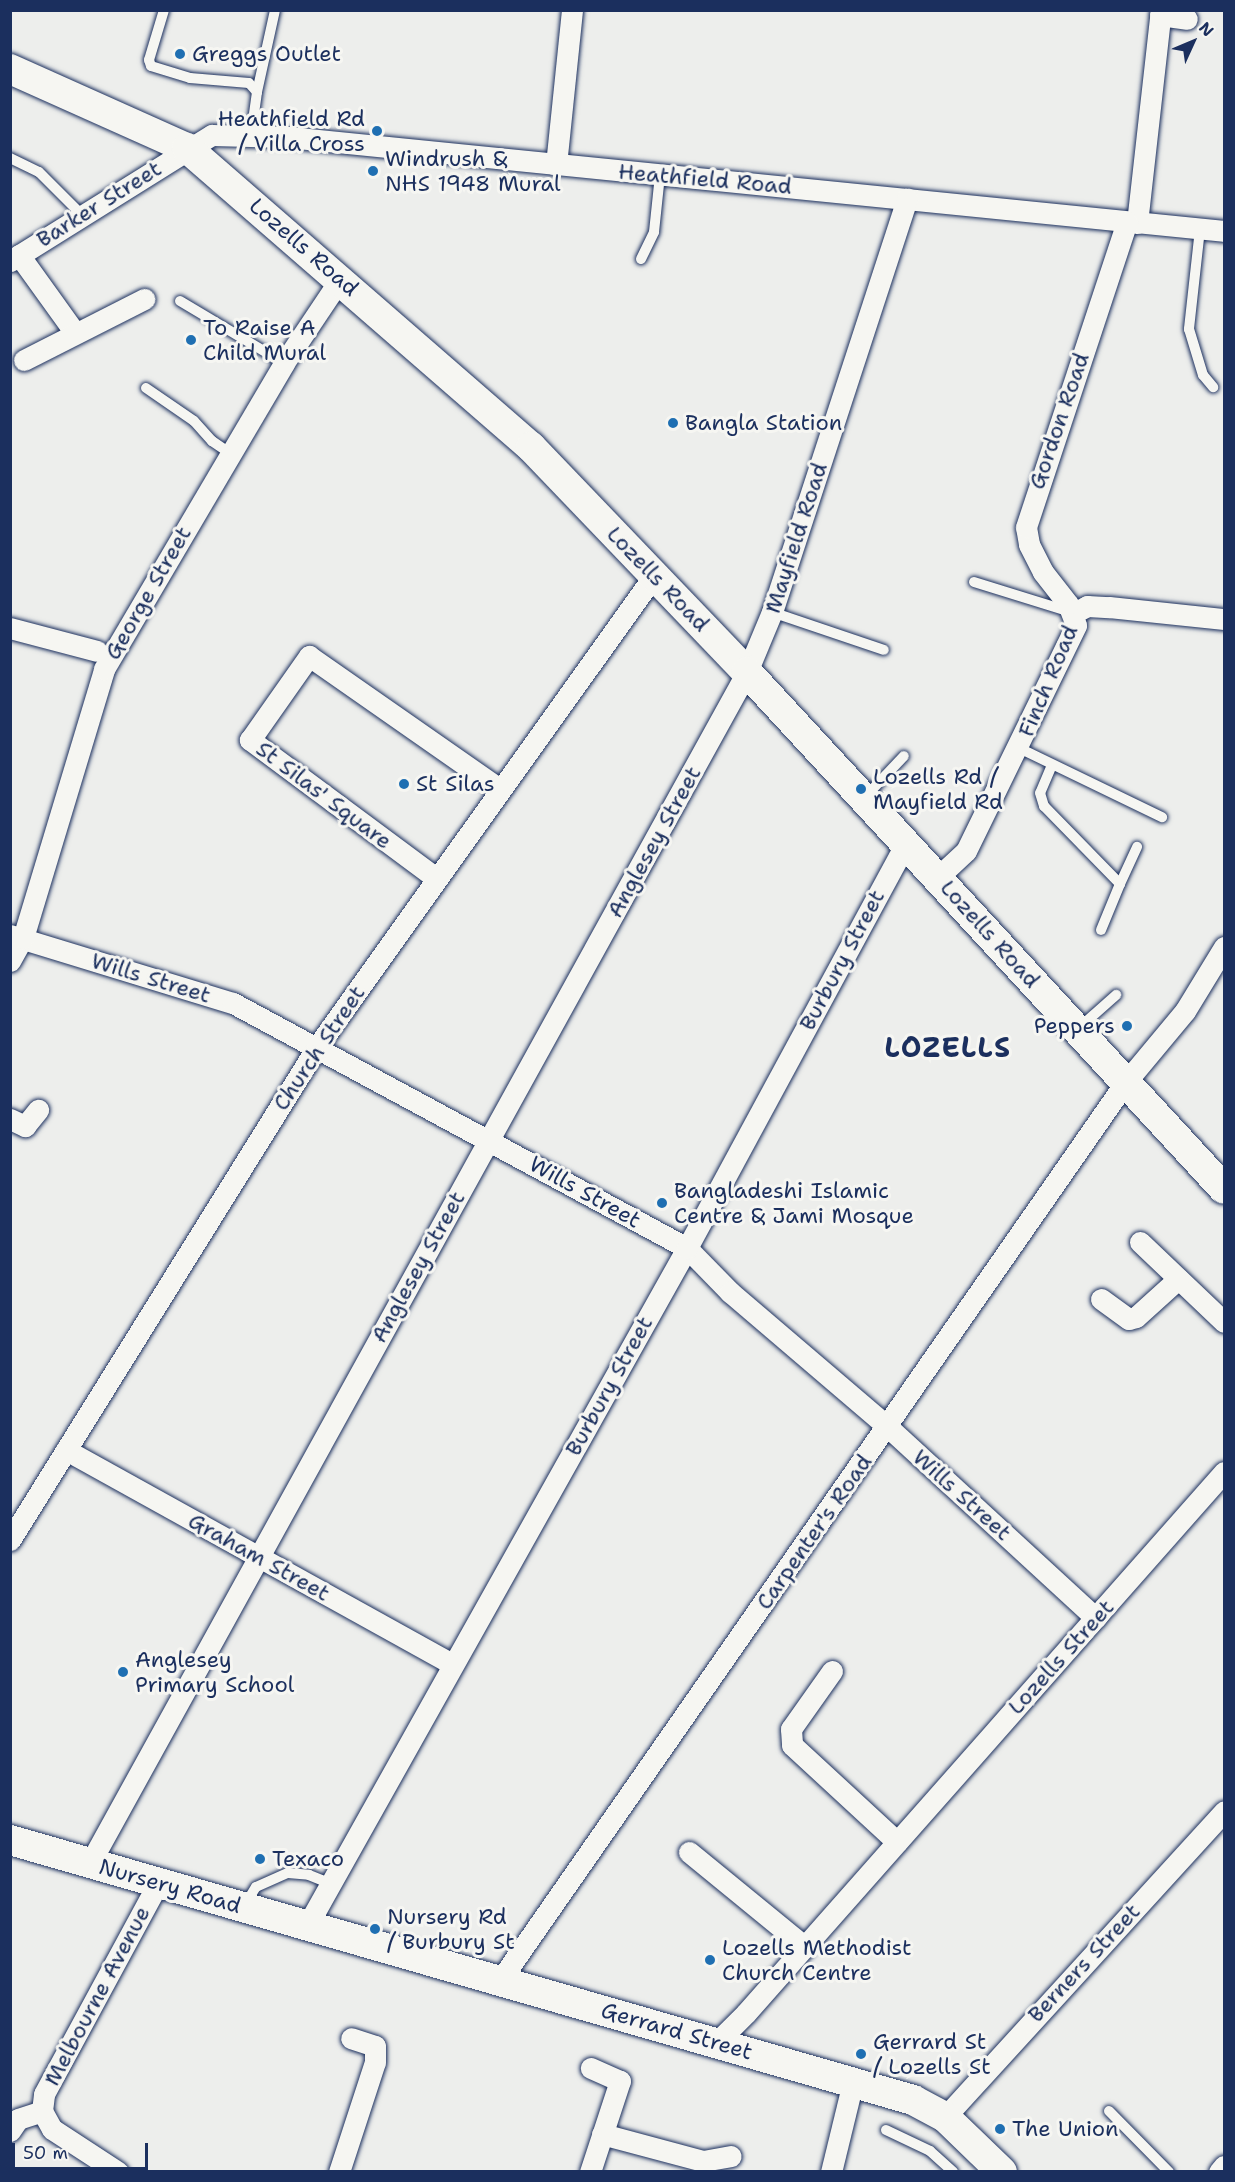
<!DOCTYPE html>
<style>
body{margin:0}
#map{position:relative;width:1235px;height:2182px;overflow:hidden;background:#edeeec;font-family:"Shantell Sans",sans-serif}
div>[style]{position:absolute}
.roads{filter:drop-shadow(0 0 2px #1b2f5e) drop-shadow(0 0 2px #1b2f5e)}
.lane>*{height:10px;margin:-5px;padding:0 5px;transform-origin:5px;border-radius:5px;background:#f6f6f2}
.street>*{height:21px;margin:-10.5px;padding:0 10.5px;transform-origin:10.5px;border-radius:10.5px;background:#f6f6f2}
.secondary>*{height:30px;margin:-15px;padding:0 15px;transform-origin:15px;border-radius:15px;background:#f6f6f2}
.dots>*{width:16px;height:16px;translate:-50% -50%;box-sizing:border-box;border:3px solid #f6f6f2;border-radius:50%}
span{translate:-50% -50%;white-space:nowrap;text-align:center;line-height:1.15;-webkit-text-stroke:6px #f6f6f2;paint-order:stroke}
.poi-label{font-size:22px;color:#1b2f5e}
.left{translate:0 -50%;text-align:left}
.right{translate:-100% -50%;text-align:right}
.street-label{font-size:22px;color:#1b2f5e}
.district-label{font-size:28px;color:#1b2f5e;font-weight:700;letter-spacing:1.5px}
.frame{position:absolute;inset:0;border:12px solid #1b2f5e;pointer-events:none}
.north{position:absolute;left:1163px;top:12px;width:60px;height:60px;-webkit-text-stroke:4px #f6f6f2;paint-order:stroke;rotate:46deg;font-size:16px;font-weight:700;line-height:24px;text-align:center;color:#1b2f5e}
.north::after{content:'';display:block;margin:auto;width:21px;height:27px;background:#1b2f5e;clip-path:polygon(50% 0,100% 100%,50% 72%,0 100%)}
.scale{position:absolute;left:12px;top:2143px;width:136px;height:27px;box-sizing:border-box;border:3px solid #1b2f5e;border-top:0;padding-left:8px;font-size:18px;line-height:21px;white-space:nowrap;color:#1b2f5e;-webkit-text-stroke:4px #f6f6f2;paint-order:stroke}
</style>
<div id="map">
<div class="roads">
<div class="lane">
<div style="left:164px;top:10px;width:52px;rotate:106.7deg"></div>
<div style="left:149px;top:60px;width:6px;rotate:72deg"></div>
<div style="left:151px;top:66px;width:41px;rotate:17.1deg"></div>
<div style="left:190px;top:78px;width:59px;rotate:4.8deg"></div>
<div style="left:249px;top:83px;width:12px;rotate:48deg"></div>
<div style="left:257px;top:92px;width:43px;rotate:97.9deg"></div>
<div style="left:257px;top:92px;width:84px;rotate:-77.6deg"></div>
<div style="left:10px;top:158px;width:32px;rotate:26deg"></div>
<div style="left:39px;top:172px;width:59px;rotate:45deg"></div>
<div style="left:1200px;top:229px;width:101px;rotate:96.3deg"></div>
<div style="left:1189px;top:329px;width:48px;rotate:73.1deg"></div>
<div style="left:1203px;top:375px;width:16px;rotate:50deg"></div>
<div style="left:641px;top:259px;width:30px;rotate:-64deg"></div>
<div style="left:654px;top:232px;width:57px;rotate:-84deg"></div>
<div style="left:180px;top:301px;width:121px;rotate:30.8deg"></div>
<div style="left:146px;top:388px;width:58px;rotate:34.5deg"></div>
<div style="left:194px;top:421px;width:27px;rotate:48deg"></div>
<div style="left:212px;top:441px;width:22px;rotate:34deg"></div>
<div style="left:974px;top:582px;width:102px;rotate:17.2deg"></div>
<div style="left:772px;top:612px;width:118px;rotate:18.7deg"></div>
<div style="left:1019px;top:748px;width:159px;rotate:25.8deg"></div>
<div style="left:1052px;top:765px;width:30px;rotate:113deg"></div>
<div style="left:1040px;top:793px;width:14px;rotate:73deg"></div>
<div style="left:1044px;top:806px;width:109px;rotate:45.7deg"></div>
<div style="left:1120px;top:884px;width:41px;rotate:-65.3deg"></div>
<div style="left:866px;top:796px;width:55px;rotate:-46.5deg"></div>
<div style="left:1101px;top:930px;width:50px;rotate:-67.6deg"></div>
<div style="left:1079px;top:1028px;width:50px;rotate:-41.7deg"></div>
<div style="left:245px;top:1905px;width:21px;rotate:-59deg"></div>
<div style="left:256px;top:1887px;width:35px;rotate:-24deg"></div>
<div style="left:288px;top:1873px;width:21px;rotate:5deg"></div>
<div style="left:309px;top:1875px;width:24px;rotate:22deg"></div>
<div style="left:1109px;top:2111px;width:86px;rotate:45.5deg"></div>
<div style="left:886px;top:2130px;width:49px;rotate:25.5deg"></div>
<div style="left:930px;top:2151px;width:31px;rotate:42deg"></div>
</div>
<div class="street">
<div style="left:1160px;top:15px;width:27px;rotate:8deg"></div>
<div style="left:556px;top:165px;width:156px;rotate:-84.1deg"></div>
<div style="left:1137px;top:223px;width:214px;rotate:-83.6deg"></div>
<div style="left:19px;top:255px;width:96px;rotate:54.3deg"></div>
<div style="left:10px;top:261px;width:238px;rotate:-32deg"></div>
<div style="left:212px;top:135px;width:76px;rotate:1.5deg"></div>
<div style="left:288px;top:137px;width:941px;rotate:5.73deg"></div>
<div style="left:24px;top:360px;width:135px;rotate:-26.9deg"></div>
<div style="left:1074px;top:613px;width:15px;rotate:-28deg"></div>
<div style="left:1087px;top:606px;width:22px;rotate:3deg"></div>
<div style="left:1109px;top:607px;width:116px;rotate:6deg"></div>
<div style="left:10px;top:628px;width:90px;rotate:14.8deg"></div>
<div style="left:938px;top:877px;width:38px;rotate:-43deg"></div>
<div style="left:966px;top:851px;width:251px;rotate:-64deg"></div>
<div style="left:1076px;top:625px;width:22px;rotate:-111deg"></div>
<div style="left:1068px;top:604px;width:41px;rotate:-128deg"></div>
<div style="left:1043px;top:572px;width:31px;rotate:-117deg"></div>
<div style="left:1029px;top:544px;width:17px;rotate:-100deg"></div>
<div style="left:1026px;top:527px;width:321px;rotate:-71.7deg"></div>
<div style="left:436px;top:878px;width:232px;rotate:-143.4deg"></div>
<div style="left:250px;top:740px;width:103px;rotate:-54.9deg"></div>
<div style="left:309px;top:656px;width:233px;rotate:34.9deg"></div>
<div style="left:10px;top:935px;width:233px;rotate:17deg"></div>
<div style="left:233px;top:1003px;width:516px;rotate:28.35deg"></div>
<div style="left:687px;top:1248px;width:62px;rotate:45.7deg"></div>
<div style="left:730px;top:1292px;width:208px;rotate:40.5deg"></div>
<div style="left:888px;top:1427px;width:282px;rotate:42.6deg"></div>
<div style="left:10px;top:961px;width:26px;rotate:-61deg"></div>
<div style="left:23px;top:938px;width:281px;rotate:-73.2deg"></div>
<div style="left:104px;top:669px;width:355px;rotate:-59.5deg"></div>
<div style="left:284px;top:363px;width:102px;rotate:-56.2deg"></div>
<div style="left:10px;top:1119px;width:17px;rotate:25deg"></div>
<div style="left:25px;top:1126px;width:21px;rotate:-51deg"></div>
<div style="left:1140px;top:1242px;width:116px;rotate:43.6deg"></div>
<div style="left:1101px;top:1299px;width:34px;rotate:36deg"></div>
<div style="left:1129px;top:1319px;width:7px;rotate:-16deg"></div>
<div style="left:1136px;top:1317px;width:57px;rotate:-42.1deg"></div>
<div style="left:66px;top:1450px;width:441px;rotate:29deg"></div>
<div style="left:10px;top:1540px;width:581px;rotate:-58.09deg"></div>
<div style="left:317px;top:1047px;width:581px;rotate:-54.45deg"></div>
<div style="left:832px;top:1671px;width:71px;rotate:125.3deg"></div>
<div style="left:791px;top:1729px;width:16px;rotate:86deg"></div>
<div style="left:792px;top:1745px;width:143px;rotate:42.7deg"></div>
<div style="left:689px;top:1852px;width:150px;rotate:39.3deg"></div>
<div style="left:90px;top:1863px;width:1360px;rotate:-61.12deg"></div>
<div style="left:747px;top:672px;width:65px;rotate:-67.4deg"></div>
<div style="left:772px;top:612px;width:435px;rotate:-71.9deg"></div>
<div style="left:307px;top:1926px;width:777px;rotate:-60.73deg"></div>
<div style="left:687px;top:1248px;width:459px;rotate:-61.6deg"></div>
<div style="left:501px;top:1979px;width:1092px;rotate:-55.15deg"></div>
<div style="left:1125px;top:1083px;width:94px;rotate:-50.2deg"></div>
<div style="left:1185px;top:1011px;width:75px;rotate:-58.6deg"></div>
<div style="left:716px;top:2043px;width:42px;rotate:-45deg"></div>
<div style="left:746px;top:2013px;width:722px;rotate:-48.54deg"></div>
<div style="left:945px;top:2117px;width:414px;rotate:-47.6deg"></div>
<div style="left:10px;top:2131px;width:14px;rotate:-56deg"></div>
<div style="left:18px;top:2119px;width:25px;rotate:-18deg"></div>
<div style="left:602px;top:2134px;width:105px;rotate:15deg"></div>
<div style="left:703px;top:2161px;width:28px;rotate:-10deg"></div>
<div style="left:118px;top:2172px;width:79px;rotate:-146.9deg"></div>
<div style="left:52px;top:2129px;width:21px;rotate:-119deg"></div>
<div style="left:42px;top:2111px;width:17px;rotate:-83deg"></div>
<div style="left:44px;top:2094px;width:240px;rotate:-61.6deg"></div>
<div style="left:339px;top:2172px;width:116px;rotate:-71.9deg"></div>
<div style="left:375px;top:2062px;width:16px;rotate:-90deg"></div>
<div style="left:375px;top:2046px;width:25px;rotate:-162deg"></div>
<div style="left:590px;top:2172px;width:96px;rotate:-71.8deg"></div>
<div style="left:620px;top:2081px;width:32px;rotate:-156deg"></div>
<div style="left:831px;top:2172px;width:93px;rotate:-76.3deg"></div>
<div style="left:1219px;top:2172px;width:8px;rotate:-50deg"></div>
</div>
<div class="secondary">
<div style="left:10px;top:69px;width:194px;rotate:24.1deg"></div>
<div style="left:187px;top:148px;width:456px;rotate:41deg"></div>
<div style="left:531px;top:447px;width:312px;rotate:46.2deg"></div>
<div style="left:747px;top:672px;width:703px;rotate:47.3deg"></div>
<div style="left:10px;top:1840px;width:940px;rotate:16.06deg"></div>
<div style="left:913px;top:2100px;width:36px;rotate:28deg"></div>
<div style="left:945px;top:2117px;width:79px;rotate:44deg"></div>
</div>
</div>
<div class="dots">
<div style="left:180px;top:54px;background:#1f6fb2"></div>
<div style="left:377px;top:131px;background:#1f6fb2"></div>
<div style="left:373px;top:171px;background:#1f6fb2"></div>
<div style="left:191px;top:340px;background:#1f6fb2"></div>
<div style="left:673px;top:423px;background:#1f6fb2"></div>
<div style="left:404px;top:784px;background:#1f6fb2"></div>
<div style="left:861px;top:789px;background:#1f6fb2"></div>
<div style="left:1127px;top:1026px;background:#1f6fb2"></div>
<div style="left:662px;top:1203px;background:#1f6fb2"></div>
<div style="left:123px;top:1672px;background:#1f6fb2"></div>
<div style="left:260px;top:1859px;background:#1f6fb2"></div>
<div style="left:375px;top:1929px;background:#1f6fb2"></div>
<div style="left:710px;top:1960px;background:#1f6fb2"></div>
<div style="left:861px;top:2054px;background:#1f6fb2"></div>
<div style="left:1000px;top:2129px;background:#1f6fb2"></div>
</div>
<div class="poi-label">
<span class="left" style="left:192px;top:54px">Greggs Outlet</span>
<span class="right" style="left:365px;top:131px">Heathfield Rd<br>/ Villa Cross</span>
<span class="left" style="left:385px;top:171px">Windrush &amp;<br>NHS 1948 Mural</span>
<span class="left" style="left:203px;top:340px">To Raise A<br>Child Mural</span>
<span class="left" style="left:685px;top:423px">Bangla Station</span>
<span class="left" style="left:873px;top:789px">Lozells Rd /<br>Mayfield Rd</span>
<span class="left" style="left:416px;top:784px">St Silas</span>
<span class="right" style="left:1115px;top:1026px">Peppers</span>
<span class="left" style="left:674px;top:1203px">Bangladeshi Islamic<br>Centre &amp; Jami Mosque</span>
<span class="left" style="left:135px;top:1672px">Anglesey<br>Primary School</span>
<span class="left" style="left:272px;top:1859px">Texaco</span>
<span class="left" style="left:387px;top:1929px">Nursery Rd<br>/ Burbury St</span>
<span class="left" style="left:722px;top:1960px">Lozells Methodist<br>Church Centre</span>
<span class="left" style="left:873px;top:2054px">Gerrard St<br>/ Lozells St</span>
<span class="left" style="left:1012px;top:2129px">The Union</span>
</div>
<div class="street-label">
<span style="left:705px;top:179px;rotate:5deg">Heathfield Road</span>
<span style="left:99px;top:204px;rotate:-32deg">Barker Street</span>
<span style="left:304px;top:247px;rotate:41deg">Lozells Road</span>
<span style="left:1059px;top:421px;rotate:-71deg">Gordon Road</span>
<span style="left:796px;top:538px;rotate:-72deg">Mayfield Road</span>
<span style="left:658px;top:579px;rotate:46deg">Lozells Road</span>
<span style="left:148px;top:593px;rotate:-60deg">George Street</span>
<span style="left:1048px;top:681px;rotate:-67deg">Finch Road</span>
<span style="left:324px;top:795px;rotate:37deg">St Silas' Square</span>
<span style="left:654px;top:842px;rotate:-61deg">Anglesey Street</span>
<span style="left:990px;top:934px;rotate:48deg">Lozells Road</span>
<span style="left:842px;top:960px;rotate:-62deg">Burbury Street</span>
<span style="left:151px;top:978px;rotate:17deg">Wills Street</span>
<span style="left:319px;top:1048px;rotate:-56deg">Church Street</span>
<span style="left:585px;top:1192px;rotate:29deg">Wills Street</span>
<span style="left:418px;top:1267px;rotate:-61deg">Anglesey Street</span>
<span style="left:609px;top:1386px;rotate:-61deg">Burbury Street</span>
<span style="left:962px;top:1495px;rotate:42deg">Wills Street</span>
<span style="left:814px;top:1532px;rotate:-55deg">Carpenter's Road</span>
<span style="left:259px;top:1557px;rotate:29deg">Graham Street</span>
<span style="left:1061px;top:1657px;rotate:-48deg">Lozells Street</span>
<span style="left:170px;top:1886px;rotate:16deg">Nursery Road</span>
<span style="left:1084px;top:1963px;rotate:-47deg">Berners Street</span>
<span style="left:97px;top:1996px;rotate:-62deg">Melbourne Avenue</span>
<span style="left:677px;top:2031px;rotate:16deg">Gerrard Street</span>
</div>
<div class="district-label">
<span style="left:948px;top:1047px">LOZELLS</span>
</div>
<div class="frame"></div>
<div class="north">N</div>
<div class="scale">50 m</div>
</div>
